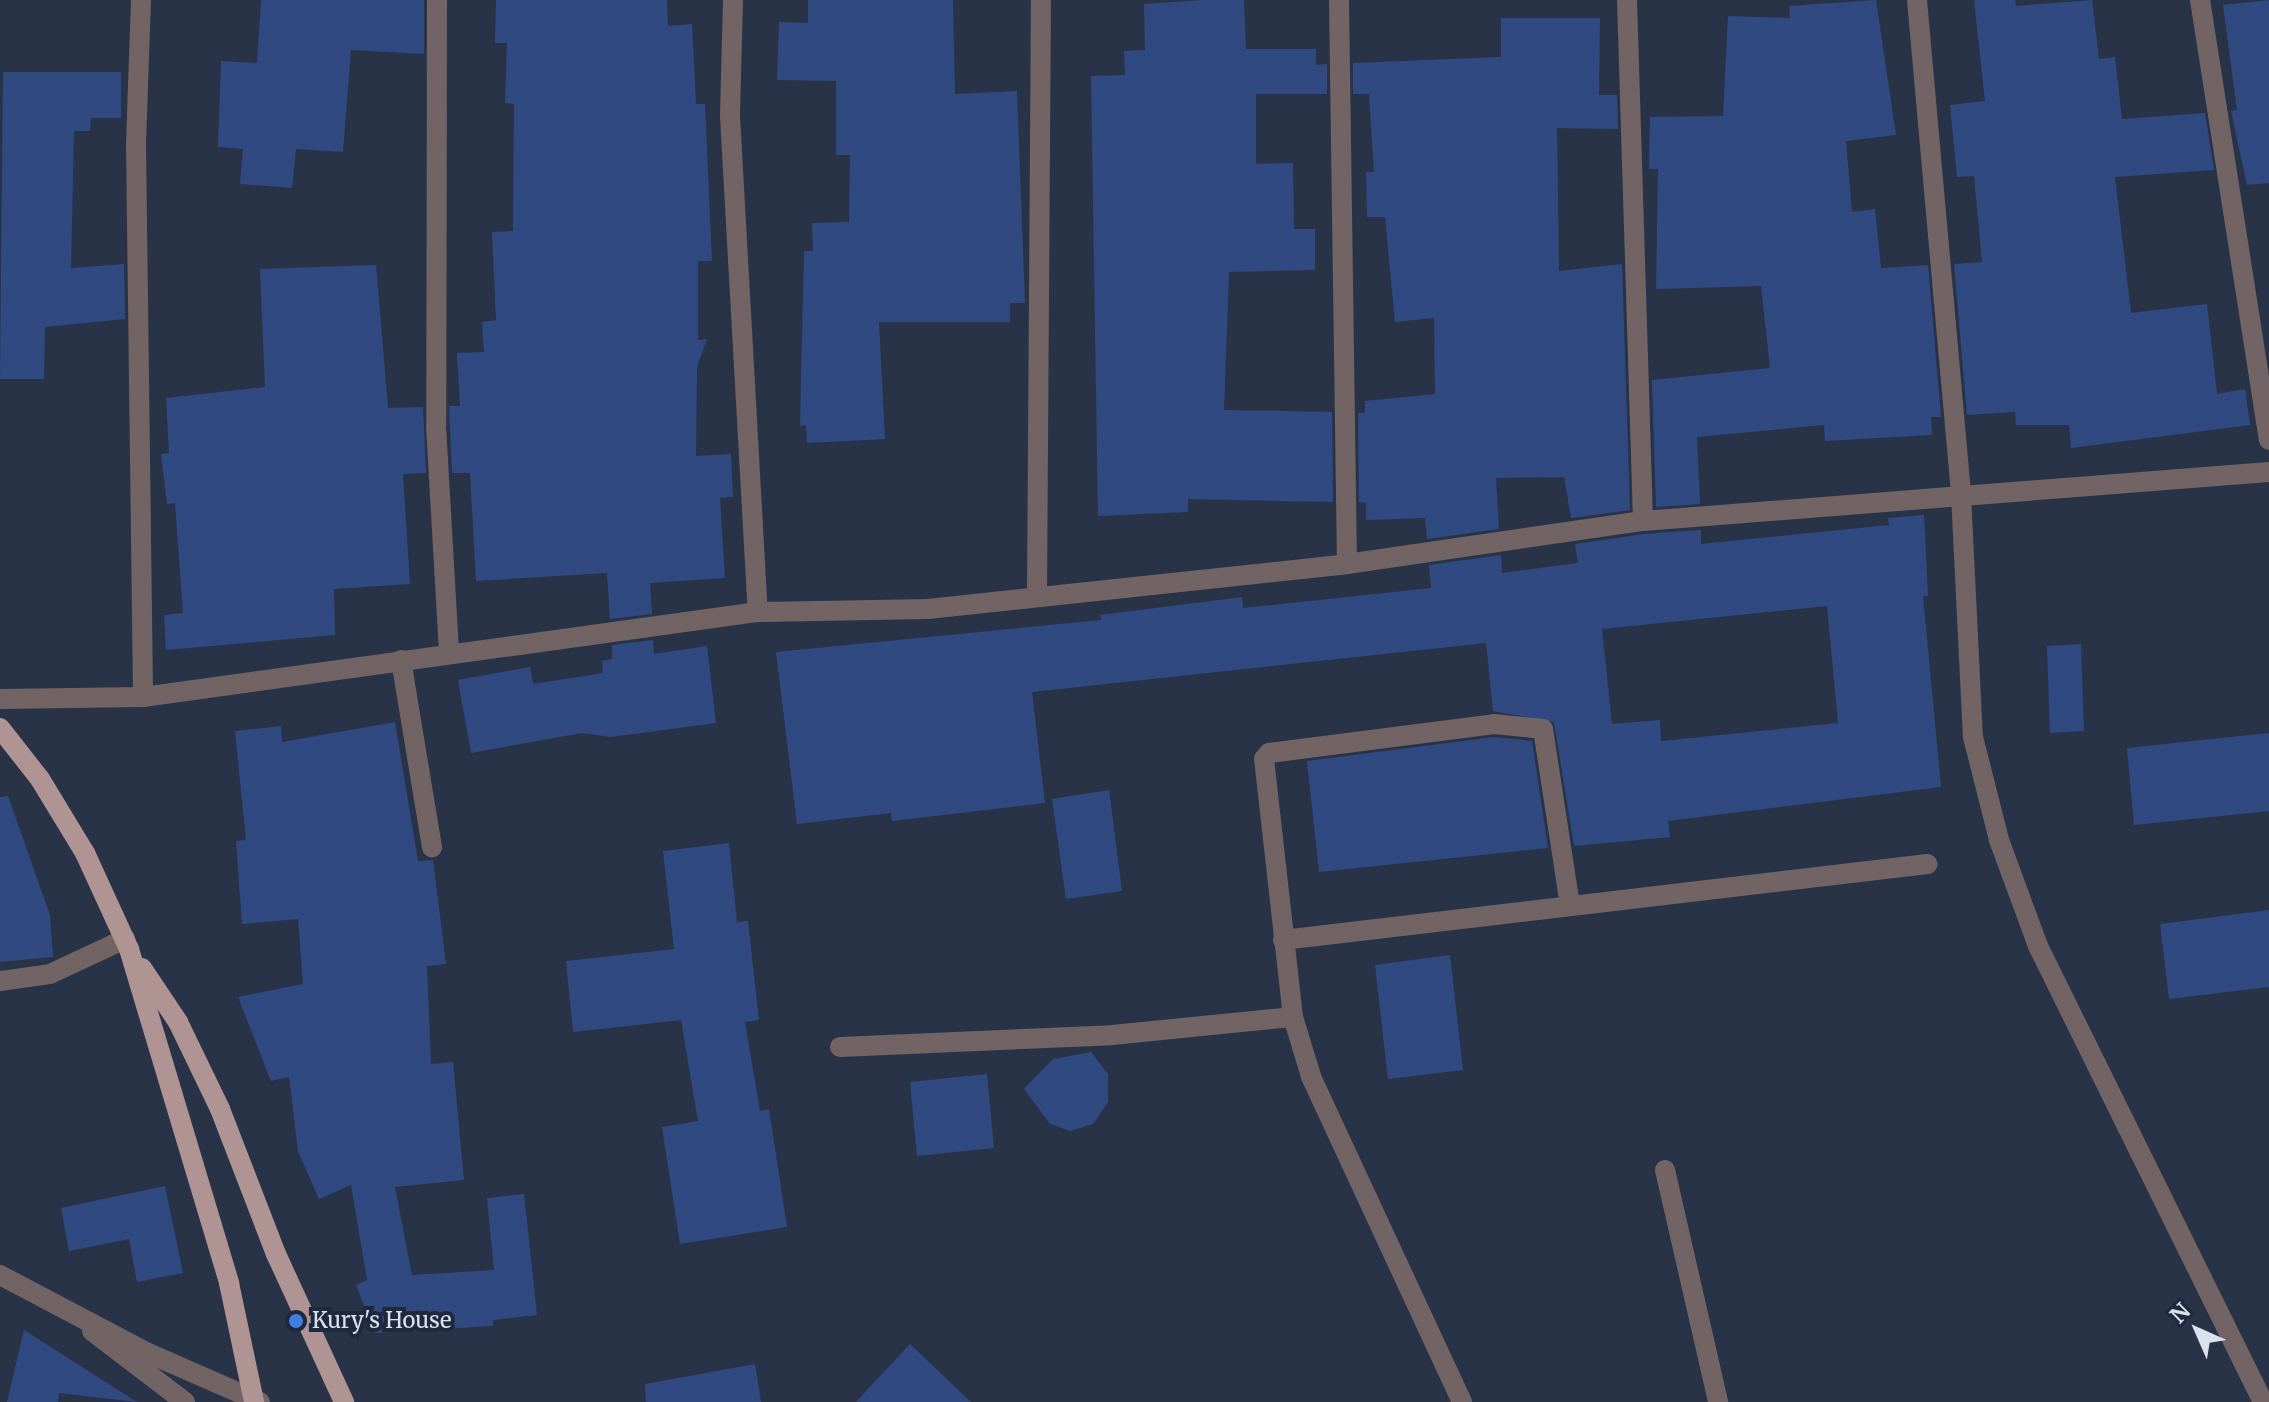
<!DOCTYPE html>
<style>
body{margin:0}
#map{position:relative;width:2269px;height:1402px;overflow:hidden;background:#283348;font-family:Merriweather,serif}
div>[style]{position:absolute}
.building>*{inset:0;background:#304a81}
.service>*{height:20px;margin:-10px;padding:0 10px;transform-origin:10px;border-radius:10px;background:#726464}
.minor>*{height:20px;margin:-10px;padding:0 10px;transform-origin:10px;border-radius:10px;background:#726464}
.tertiary>*{height:20px;margin:-10px;padding:0 10px;transform-origin:10px;border-radius:10px;background:#726464}
.primary>*{height:20px;margin:-10px;padding:0 10px;transform-origin:10px;border-radius:10px;background:#b09494}
.dots>*{width:22px;height:22px;translate:-50% -50%;box-sizing:border-box;border:4px solid #1f293d;border-radius:50%}
span{translate:-50% -50%;white-space:nowrap;text-align:center;line-height:1.15;-webkit-text-stroke:8px #1f293d;paint-order:stroke}
.poi-label{font-size:22px;color:#dbe2ef}
.left{translate:0 -50%;text-align:left}
.north{position:absolute;left:2157px;top:1290px;width:80px;height:80px;-webkit-text-stroke:6px #1f293d;paint-order:stroke;rotate:315deg;font-size:22px;font-weight:700;line-height:32px;text-align:center;color:#dbe2ef}
.north::after{content:'';display:block;margin:auto;width:28px;height:36px;background:#dbe2ef;clip-path:polygon(50% 0,100% 100%,50% 72%,0 100%)}
</style>
<div id="map">
<div class="building">
<div style="clip-path:polygon(261px 0,424px 0,424px 54px,351px 50px,343px 152px,296px 149px,292px 188px,240px 184px,243px 149px,218px 147px,221px 61px,257px 63px)"></div>
<div style="clip-path:polygon(496px 0,667px 0,668px 26px,692px 24px,696px 104px,705px 104px,712px 261px,698px 261px,698px 340px,707px 339px,697px 367px,696px 456px,731px 454px,733px 497px,720px 498px,725px 578px,650px 583px,652px 614px,610px 619px,607px 573px,476px 581px,470px 473px,452px 473px,449px 406px,460px 406px,457px 353px,484px 352px,482px 322px,496px 320px,492px 232px,513px 231px,514px 104px,505px 103px,507px 43px,495px 43px)"></div>
<div style="clip-path:polygon(808px 0,953px 0,955px 94px,1017px 91px,1025px 303px,1010px 303px,1010px 322px,879px 322px,885px 439px,807px 443px,806px 425px,800px 426px,804px 251px,813px 251px,812px 223px,849px 222px,850px 155px,836px 155px,836px 81px,777px 80px,779px 22px,808px 23px)"></div>
<div style="clip-path:polygon(1204px 0,1244px 0,1246px 49px,1316px 49px,1316px 65px,1327px 64px,1327px 94px,1256px 94px,1256px 164px,1293px 163px,1294px 229px,1315px 229px,1315px 270px,1229px 272px,1224px 410px,1332px 412px,1333px 502px,1188px 499px,1188px 512px,1098px 516px,1091px 76px,1125px 75px,1124px 51px,1145px 50px,1144px 4px)"></div>
<div style="clip-path:polygon(1876px 0,1896px 135px,1846px 141px,1852px 212px,1875px 209px,1881px 268px,1928px 265px,1941px 417px,1931px 417px,1932px 435px,1825px 441px,1824px 425px,1697px 437px,1700px 504px,1656px 507px,1652px 380px,1770px 368px,1761px 286px,1656px 289px,1658px 169px,1649px 169px,1650px 117px,1723px 116px,1728px 16px,1790px 18px,1789px 6px)"></div>
<div style="clip-path:polygon(1974px 0,2015px 0,2016px 6px,2092px 0,2099px 59px,2115px 57px,2122px 119px,2205px 113px,2214px 170px,2115px 177px,2131px 313px,2207px 304px,2217px 394px,2245px 389px,2250px 425px,2071px 448px,2069px 425px,2016px 425px,2015px 412px,1967px 415px,1954px 264px,1982px 262px,1974px 176px,1957px 177px,1950px 105px,1985px 101px)"></div>
<div style="clip-path:polygon(2269px 0,2269px 183px,2247px 185px,2231px 111px,2237px 110px,2223px 5px)"></div>
<div style="clip-path:polygon(1501px 18px,1600px 18px,1599px 95px,1617px 95px,1618px 129px,1557px 128px,1559px 271px,1622px 264px,1630px 510px,1571px 518px,1564px 477px,1496px 478px,1499px 529px,1427px 539px,1425px 518px,1366px 520px,1366px 503px,1359px 502px,1358px 413px,1365px 413px,1365px 401px,1435px 394px,1434px 318px,1395px 322px,1385px 217px,1367px 217px,1366px 172px,1374px 172px,1369px 94px,1353px 94px,1353px 63px,1501px 57px)"></div>
<div style="clip-path:polygon(3px 72px,121px 72px,121px 118px,91px 118px,90px 131px,74px 131px,71px 268px,124px 264px,125px 319px,45px 327px,44px 379px,0 379px)"></div>
<div style="clip-path:polygon(376px 265px,388px 408px,423px 407px,426px 473px,403px 474px,410px 584px,334px 589px,335px 635px,166px 650px,164px 615px,183px 613px,175px 503px,167px 504px,161px 454px,169px 453px,166px 398px,265px 387px,260px 269px)"></div>
<div style="clip-path:polygon(evenodd,1924px 515px,1928px 596px,1923px 596px,1941px 787px,1668px 821px,1670px 837px,1574px 846px,1554px 722px,1493px 711px,1486px 643px,1032px 692px,1045px 803px,892px 821px,891px 813px,797px 824px,776px 652px,1101px 620px,1100px 615px,1242px 597px,1243px 608px,1431px 588px,1429px 565px,1501px 555px,1502px 573px,1578px 563px,1575px 544px,1644px 534px,1701px 530px,1701px 544px,1889px 525px,1888px 518px,1924px 515px,1827px 606px,1838px 723px,1661px 741px,1660px 720px,1612px 724px,1602px 629px,1827px 606px)"></div>
<div style="clip-path:polygon(653px 640px,654px 654px,707px 646px,716px 723px,611px 737px,582px 733px,471px 753px,458px 680px,530px 667px,533px 684px,603px 673px,602px 661px,612px 659px,612px 645px)"></div>
<div style="clip-path:polygon(2081px 644px,2084px 731px,2050px 733px,2047px 646px)"></div>
<div style="clip-path:polygon(395px 722px,418px 861px,433px 860px,446px 964px,427px 966px,431px 1064px,453px 1062px,464px 1180px,395px 1187px,412px 1275px,494px 1270px,487px 1198px,524px 1194px,537px 1315px,493px 1320px,493px 1326px,375px 1333px,356px 1285px,367px 1280px,351px 1185px,319px 1199px,298px 1151px,289px 1077px,271px 1081px,238px 997px,303px 984px,298px 919px,242px 924px,236px 841px,246px 840px,235px 731px,281px 726px,282px 742px)"></div>
<div style="clip-path:polygon(2269px 733px,2269px 811px,2134px 825px,2127px 748px)"></div>
<div style="clip-path:polygon(1494px 737px,1532px 741px,1548px 848px,1319px 872px,1307px 761px)"></div>
<div style="clip-path:polygon(1109px 790px,1122px 891px,1066px 899px,1052px 799px)"></div>
<div style="clip-path:polygon(8px 796px,50px 915px,53px 957px,0 962px,0 797px)"></div>
<div style="clip-path:polygon(729px 843px,737px 922px,748px 921px,759px 1020px,745px 1022px,760px 1111px,769px 1109px,787px 1227px,680px 1244px,662px 1127px,698px 1121px,681px 1020px,573px 1032px,566px 961px,674px 949px,663px 851px)"></div>
<div style="clip-path:polygon(2269px 910px,2269px 987px,2169px 999px,2160px 924px)"></div>
<div style="clip-path:polygon(1450px 955px,1463px 1070px,1388px 1079px,1375px 965px)"></div>
<div style="clip-path:polygon(1091px 1052px,1108px 1074px,1108px 1102px,1093px 1124px,1070px 1131px,1050px 1124px,1024px 1089px,1053px 1059px)"></div>
<div style="clip-path:polygon(987px 1074px,994px 1148px,917px 1156px,910px 1082px)"></div>
<div style="clip-path:polygon(165px 1186px,183px 1273px,137px 1282px,129px 1239px,69px 1251px,61px 1208px)"></div>
<div style="clip-path:polygon(24px 1330px,137px 1402px,59px 1393px,58px 1402px,7px 1402px)"></div>
<div style="clip-path:polygon(910px 1344px,971px 1402px,856px 1402px)"></div>
<div style="clip-path:polygon(755px 1364px,761px 1402px,646px 1402px,645px 1384px)"></div>
</div>
<div class="service">
<div style="left:1665px;top:1170px;width:238px;rotate:77.1deg"></div>
</div>
<div class="minor">
<div style="left:141px;top:0;width:144px;rotate:92deg"></div>
<div style="left:136px;top:144px;width:553px;rotate:89.27deg"></div>
<div style="left:437px;top:0;width:426px;rotate:90.1deg"></div>
<div style="left:436px;top:426px;width:227px;rotate:86.7deg"></div>
<div style="left:733px;top:0;width:116px;rotate:91.5deg"></div>
<div style="left:730px;top:116px;width:497px;rotate:86.8deg"></div>
<div style="left:1339px;top:0;width:564px;rotate:89.19deg"></div>
<div style="left:1627px;top:0;width:521px;rotate:88.24deg"></div>
<div style="left:1917px;top:0;width:496px;rotate:84.9deg"></div>
<div style="left:1961px;top:494px;width:243px;rotate:87.2deg"></div>
<div style="left:1973px;top:737px;width:106px;rotate:75.8deg"></div>
<div style="left:1999px;top:840px;width:113px;rotate:69.8deg"></div>
<div style="left:2038px;top:946px;width:508px;rotate:63.74deg"></div>
<div style="left:2200px;top:0;width:445px;rotate:81.1deg"></div>
<div style="left:1037px;top:596px;width:596px;rotate:-89.62deg"></div>
<div style="left:401px;top:660px;width:190px;rotate:80.6deg"></div>
<div style="left:0;top:699px;width:143px;rotate:-0.8deg"></div>
<div style="left:143px;top:697px;width:621px;rotate:-7.87deg"></div>
<div style="left:758px;top:612px;width:170px;rotate:-1deg"></div>
<div style="left:928px;top:609px;width:421px;rotate:-6.1deg"></div>
<div style="left:1347px;top:564px;width:299px;rotate:-8.3deg"></div>
<div style="left:1643px;top:521px;width:628px;rotate:-4.48deg"></div>
<div style="left:1283px;top:940px;width:649px;rotate:-6.72deg"></div>
<div style="left:0;top:981px;width:50px;rotate:-8deg"></div>
<div style="left:50px;top:974px;width:83px;rotate:-25deg"></div>
<div style="left:840px;top:1047px;width:272px;rotate:-2.5deg"></div>
<div style="left:1112px;top:1035px;width:182px;rotate:-5.7deg"></div>
<div style="left:1462px;top:1402px;width:359px;rotate:-114.9deg"></div>
<div style="left:1311px;top:1076px;width:62px;rotate:-107deg"></div>
<div style="left:1293px;top:1017px;width:260px;rotate:-96.4deg"></div>
<div style="left:1264px;top:759px;width:8px;rotate:-50deg"></div>
<div style="left:1269px;top:753px;width:227px;rotate:-7.3deg"></div>
<div style="left:1494px;top:724px;width:49px;rotate:5.8deg"></div>
<div style="left:1543px;top:729px;width:179px;rotate:81.3deg"></div>
</div>
<div class="tertiary">
<div style="left:0;top:1275px;width:167px;rotate:27.8deg"></div>
<div style="left:148px;top:1353px;width:122px;rotate:23.6deg"></div>
<div style="left:92px;top:1331px;width:117px;rotate:37.4deg"></div>
</div>
<div class="primary">
<div style="left:0;top:728px;width:65px;rotate:51.9deg"></div>
<div style="left:40px;top:779px;width:87px;rotate:58.7deg"></div>
<div style="left:85px;top:853px;width:106px;rotate:65.4deg"></div>
<div style="left:129px;top:949px;width:349px;rotate:73.3deg"></div>
<div style="left:229px;top:1283px;width:122px;rotate:78.1deg"></div>
<div style="left:142px;top:968px;width:65px;rotate:56.3deg"></div>
<div style="left:178px;top:1022px;width:97px;rotate:64.2deg"></div>
<div style="left:220px;top:1109px;width:155px;rotate:68.9deg"></div>
<div style="left:276px;top:1254px;width:163px;rotate:65.3deg"></div>
</div>
<div class="dots">
<div style="left:296px;top:1321px;background:#3f7fe0"></div>
</div>
<div class="poi-label">
<span class="left" style="left:312px;top:1321px">Kury's House</span>
</div>
<div class="north">N</div>
</div>
